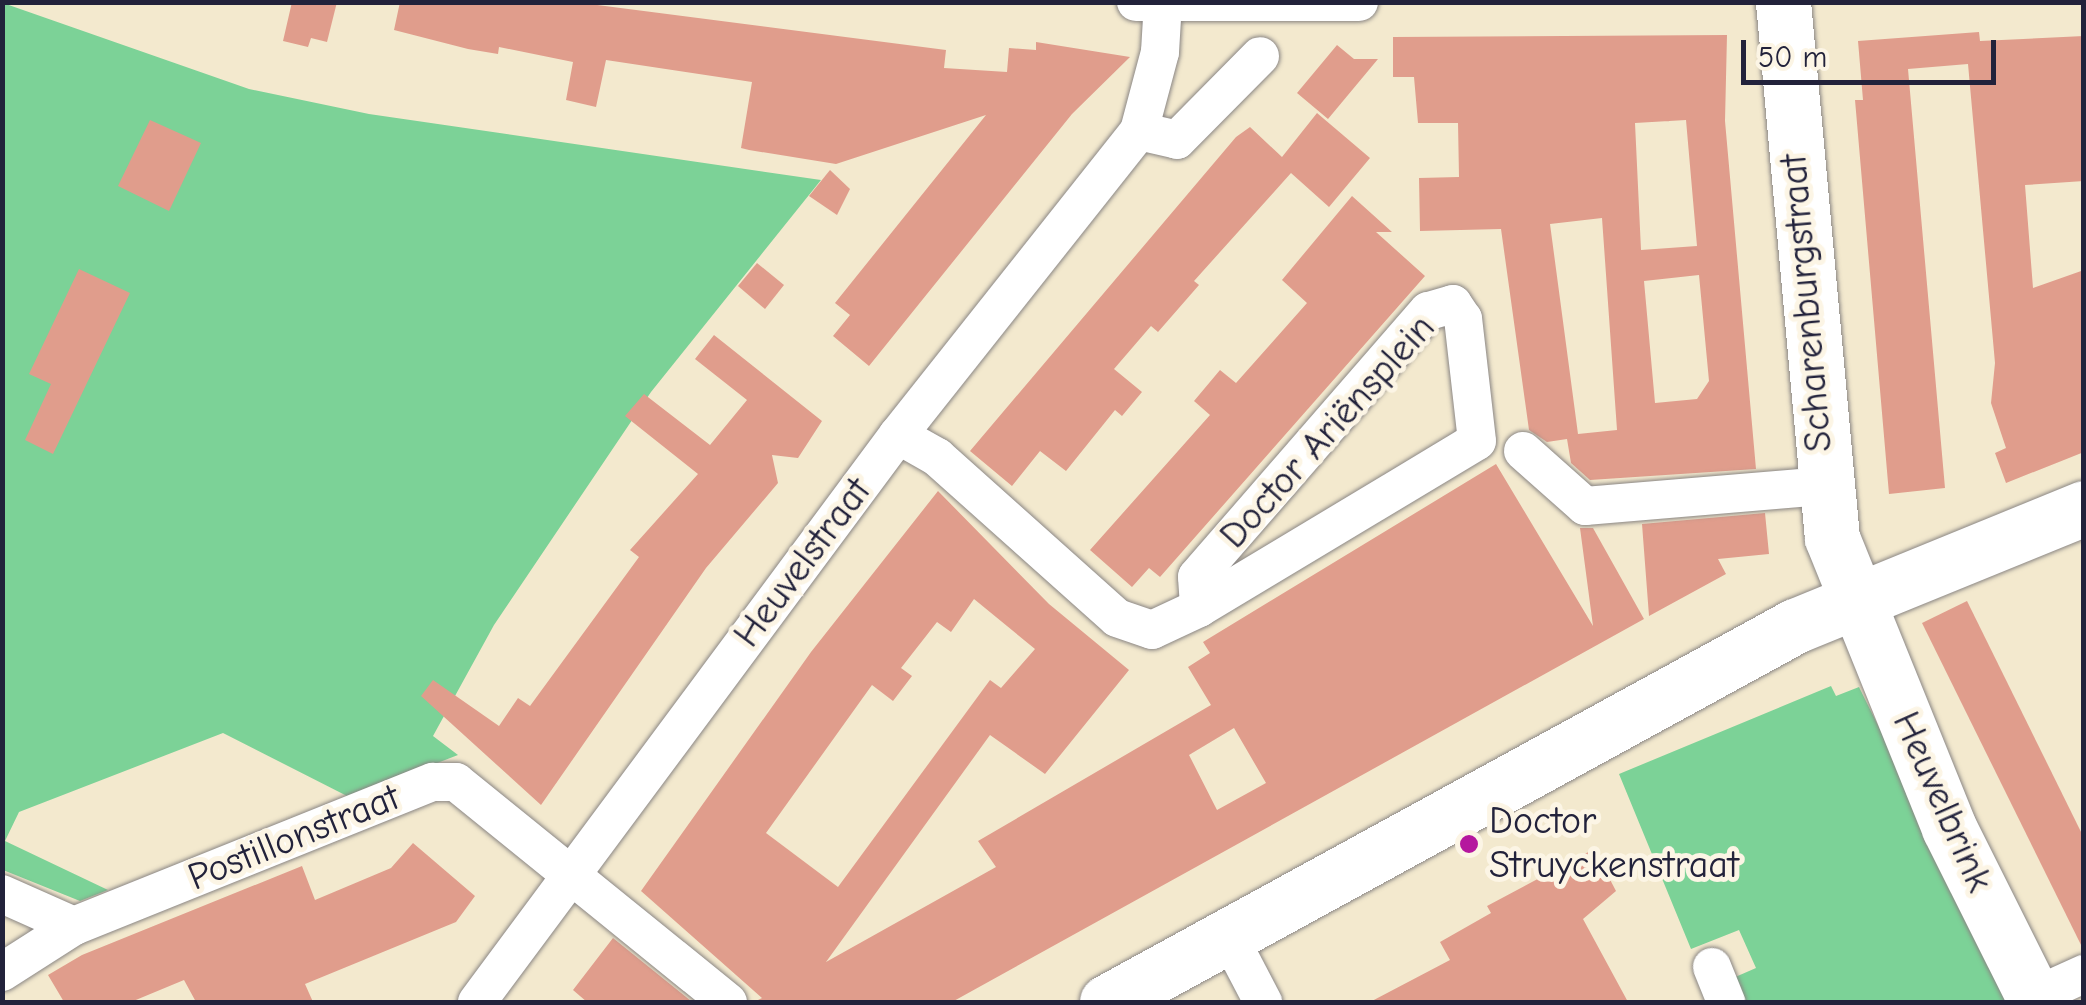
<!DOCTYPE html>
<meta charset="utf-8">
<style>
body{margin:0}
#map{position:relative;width:2086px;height:1005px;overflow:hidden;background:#f3e9ce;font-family:"Comic Neue",sans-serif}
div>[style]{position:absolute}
.green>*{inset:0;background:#7cd297}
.building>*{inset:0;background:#e09d8c}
.roads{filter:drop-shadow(0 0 2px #8a8684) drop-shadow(0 0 2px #8a8684)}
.street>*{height:38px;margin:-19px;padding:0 19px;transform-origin:19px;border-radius:19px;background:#fff}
.secondary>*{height:55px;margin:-27.5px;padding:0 27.5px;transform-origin:27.5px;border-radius:27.5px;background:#fff}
.dots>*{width:28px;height:28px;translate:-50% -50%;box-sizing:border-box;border:5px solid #fcf5e5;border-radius:50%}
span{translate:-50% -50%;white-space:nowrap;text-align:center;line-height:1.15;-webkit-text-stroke:10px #fcf5e5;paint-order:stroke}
.street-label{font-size:38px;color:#22223b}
.poi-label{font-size:38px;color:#22223b}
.left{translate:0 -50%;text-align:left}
.frame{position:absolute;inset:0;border:5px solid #22223b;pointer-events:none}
.scale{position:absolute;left:1741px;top:40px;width:255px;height:45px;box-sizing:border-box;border:5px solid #22223b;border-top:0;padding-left:12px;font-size:30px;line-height:35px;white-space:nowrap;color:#22223b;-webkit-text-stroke:8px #fcf5e5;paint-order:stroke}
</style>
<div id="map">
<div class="green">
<div style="clip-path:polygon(3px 3px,249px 89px,369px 114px,821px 180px,651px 392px,494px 625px,433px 736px,458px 755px,349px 797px,223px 733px,19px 812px,5px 841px,108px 890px,80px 901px,3px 870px)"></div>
<div style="clip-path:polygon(1831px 686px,1836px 696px,1859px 687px,2015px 1002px,1742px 1002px,1733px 978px,1756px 968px,1739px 930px,1691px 949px,1619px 774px)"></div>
</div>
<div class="building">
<div style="clip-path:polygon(292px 2px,337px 2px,327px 42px,311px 38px,308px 47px,283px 41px)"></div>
<div style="clip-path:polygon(400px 2px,574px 2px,946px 50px,944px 68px,1007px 72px,1009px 48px,1036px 50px,1036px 42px,1130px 57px,1072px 114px,869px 366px,833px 336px,850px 315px,835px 303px,986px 115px,836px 164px,749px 150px,741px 148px,752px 82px,606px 60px,596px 107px,566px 100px,573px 62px,499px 47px,498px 54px,468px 49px,394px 30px)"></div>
<div style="clip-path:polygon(1979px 32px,1980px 41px,2084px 36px,2084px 181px,2025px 185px,2033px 288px,2084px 270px,2084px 452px,2006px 483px,1995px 453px,2006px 448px,1991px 403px,1995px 363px,1968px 64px,1908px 69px,1945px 488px,1889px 494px,1855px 100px,1863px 100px,1858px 41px)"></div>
<div style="clip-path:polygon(evenodd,1727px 35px,1725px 121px,1756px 469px,1590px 480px,1571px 463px,1567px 439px,1547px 442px,1529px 430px,1501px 229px,1420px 231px,1419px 178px,1459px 177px,1458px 123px,1418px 123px,1414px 77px,1393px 77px,1393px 37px,1727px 35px,1686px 120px,1697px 246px,1641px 250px,1635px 123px,1686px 120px,1727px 35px,1602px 218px,1617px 430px,1578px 434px,1550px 224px,1602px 218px,1727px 35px,1699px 275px,1709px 381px,1697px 399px,1655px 403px,1644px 281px,1699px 275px)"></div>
<div style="clip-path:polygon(1337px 45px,1354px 59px,1378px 59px,1328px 119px,1297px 93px)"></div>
<div style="clip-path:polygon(1317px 113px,1370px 158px,1329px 207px,1291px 173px,1194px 281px,1199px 285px,1158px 332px,1151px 326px,1114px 369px,1142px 392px,1122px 416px,1115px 410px,1066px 471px,1040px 451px,1012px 486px,970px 451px,1236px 137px,1250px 127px,1282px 157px)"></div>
<div style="clip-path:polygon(150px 120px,201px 143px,169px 211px,118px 186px)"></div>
<div style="clip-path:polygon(830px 170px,850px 189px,837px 215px,809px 196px)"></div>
<div style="clip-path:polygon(1352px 196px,1392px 232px,1376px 232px,1425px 276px,1160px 577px,1149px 568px,1132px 587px,1090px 550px,1210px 415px,1194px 401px,1220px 370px,1236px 383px,1307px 303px,1282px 280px)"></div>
<div style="clip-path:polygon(757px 263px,784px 285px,765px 309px,738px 286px)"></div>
<div style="clip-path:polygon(79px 269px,130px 293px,53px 454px,25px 440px,51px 384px,29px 374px)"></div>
<div style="clip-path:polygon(714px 335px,822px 421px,798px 458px,772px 455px,778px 483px,706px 568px,541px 805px,421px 696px,433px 680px,499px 726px,518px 698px,530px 706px,639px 557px,630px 550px,698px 474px,625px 416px,644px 394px,710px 445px,747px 400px,695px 359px)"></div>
<div style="clip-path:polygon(evenodd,1496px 464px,1593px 626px,1580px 528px,1593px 528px,1644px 619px,952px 1002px,754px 1002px,762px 998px,641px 891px,811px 652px,938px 491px,1049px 604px,1129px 670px,1045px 774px,990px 735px,826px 962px,996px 867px,978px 841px,1211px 705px,1188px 667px,1210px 653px,1203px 642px,1496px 464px,974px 599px,1035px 649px,1001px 688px,990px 680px,838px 887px,766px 833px,872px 685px,893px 701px,912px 676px,901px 668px,937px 622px,951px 632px,974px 599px,1496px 464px,1234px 728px,1266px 783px,1217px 810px,1189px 755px,1234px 728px)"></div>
<div style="clip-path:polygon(1765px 513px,1769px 554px,1718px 559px,1726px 574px,1649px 616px,1642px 524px)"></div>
<div style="clip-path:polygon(1967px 601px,2084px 838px,2084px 951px,1922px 623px)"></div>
<div style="clip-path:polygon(413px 843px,475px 896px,456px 922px,305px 984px,313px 1002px,196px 1002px,184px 980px,131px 1002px,64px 1002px,48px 975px,82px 955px,302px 866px,315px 900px,391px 868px)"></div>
<div style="clip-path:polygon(1594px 849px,1616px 891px,1583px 919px,1628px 1002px,1370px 1002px,1450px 960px,1440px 942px,1491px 913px,1487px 906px)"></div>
<div style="clip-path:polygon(613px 938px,691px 1001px,693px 1002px,587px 1002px,573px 990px)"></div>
</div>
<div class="roads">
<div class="street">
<div style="left:1136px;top:2px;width:223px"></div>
<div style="left:1139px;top:131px;width:39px;rotate:13deg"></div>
<div style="left:1177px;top:140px;width:118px;rotate:-45.3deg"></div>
<div style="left:898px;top:435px;width:45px;rotate:29.4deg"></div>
<div style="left:937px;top:457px;width:241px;rotate:41.8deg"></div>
<div style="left:1117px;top:618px;width:37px;rotate:19deg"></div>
<div style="left:1152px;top:630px;width:52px;rotate:-25.1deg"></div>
<div style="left:1199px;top:608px;width:324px;rotate:-31deg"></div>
<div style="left:1477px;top:441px;width:123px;rotate:-96.5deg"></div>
<div style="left:1463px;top:319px;width:18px;rotate:-124deg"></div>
<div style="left:1453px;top:304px;width:26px;rotate:164deg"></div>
<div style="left:1428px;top:311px;width:352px;rotate:131deg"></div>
<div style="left:1197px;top:577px;width:31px;rotate:86deg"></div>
<div style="left:1523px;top:451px;width:83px;rotate:41.6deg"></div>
<div style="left:1585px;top:506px;width:238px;rotate:-4.8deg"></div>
<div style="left:2px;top:894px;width:79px;rotate:24deg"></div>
<div style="left:1228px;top:935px;width:76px;rotate:62.4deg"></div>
<div style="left:1712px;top:967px;width:38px;rotate:68deg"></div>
<div style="left:2px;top:972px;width:85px;rotate:-32.6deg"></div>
<div style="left:74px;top:926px;width:387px;rotate:-21.9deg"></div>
<div style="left:433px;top:782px;width:23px"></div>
<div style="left:456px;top:782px;width:350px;rotate:39deg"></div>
<div style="left:2033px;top:997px;width:56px;rotate:-24.3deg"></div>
<div style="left:477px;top:1002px;width:706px;rotate:-53.41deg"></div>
<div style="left:898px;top:435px;width:388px;rotate:-51.6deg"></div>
<div style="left:1139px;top:131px;width:82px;rotate:-75.1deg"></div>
<div style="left:1160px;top:52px;width:50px;rotate:-86.6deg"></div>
</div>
<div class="secondary">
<div style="left:1783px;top:2px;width:538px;rotate:84.78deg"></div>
<div style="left:1832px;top:538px;width:313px;rotate:68deg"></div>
<div style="left:1949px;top:828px;width:195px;rotate:63.4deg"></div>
<div style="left:1107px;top:1002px;width:784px;rotate:-28.66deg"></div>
<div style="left:1795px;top:626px;width:312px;rotate:-22.2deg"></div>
</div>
</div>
<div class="dots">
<div style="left:1469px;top:844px;background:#b5179e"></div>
</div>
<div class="street-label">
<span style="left:1807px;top:303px;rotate:-95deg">Scharenburgstraat</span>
<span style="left:1328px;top:432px;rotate:-48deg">Doctor Ariënsplein</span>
<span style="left:803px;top:563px;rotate:-53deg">Heuvelstraat</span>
<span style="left:1942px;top:802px;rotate:66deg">Heuvelbrink</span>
<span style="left:294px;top:838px;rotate:-22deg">Postillonstraat</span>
</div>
<div class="poi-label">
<span class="left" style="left:1489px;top:844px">Doctor<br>Struyckenstraat</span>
</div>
<div class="frame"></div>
<div class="scale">50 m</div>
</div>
